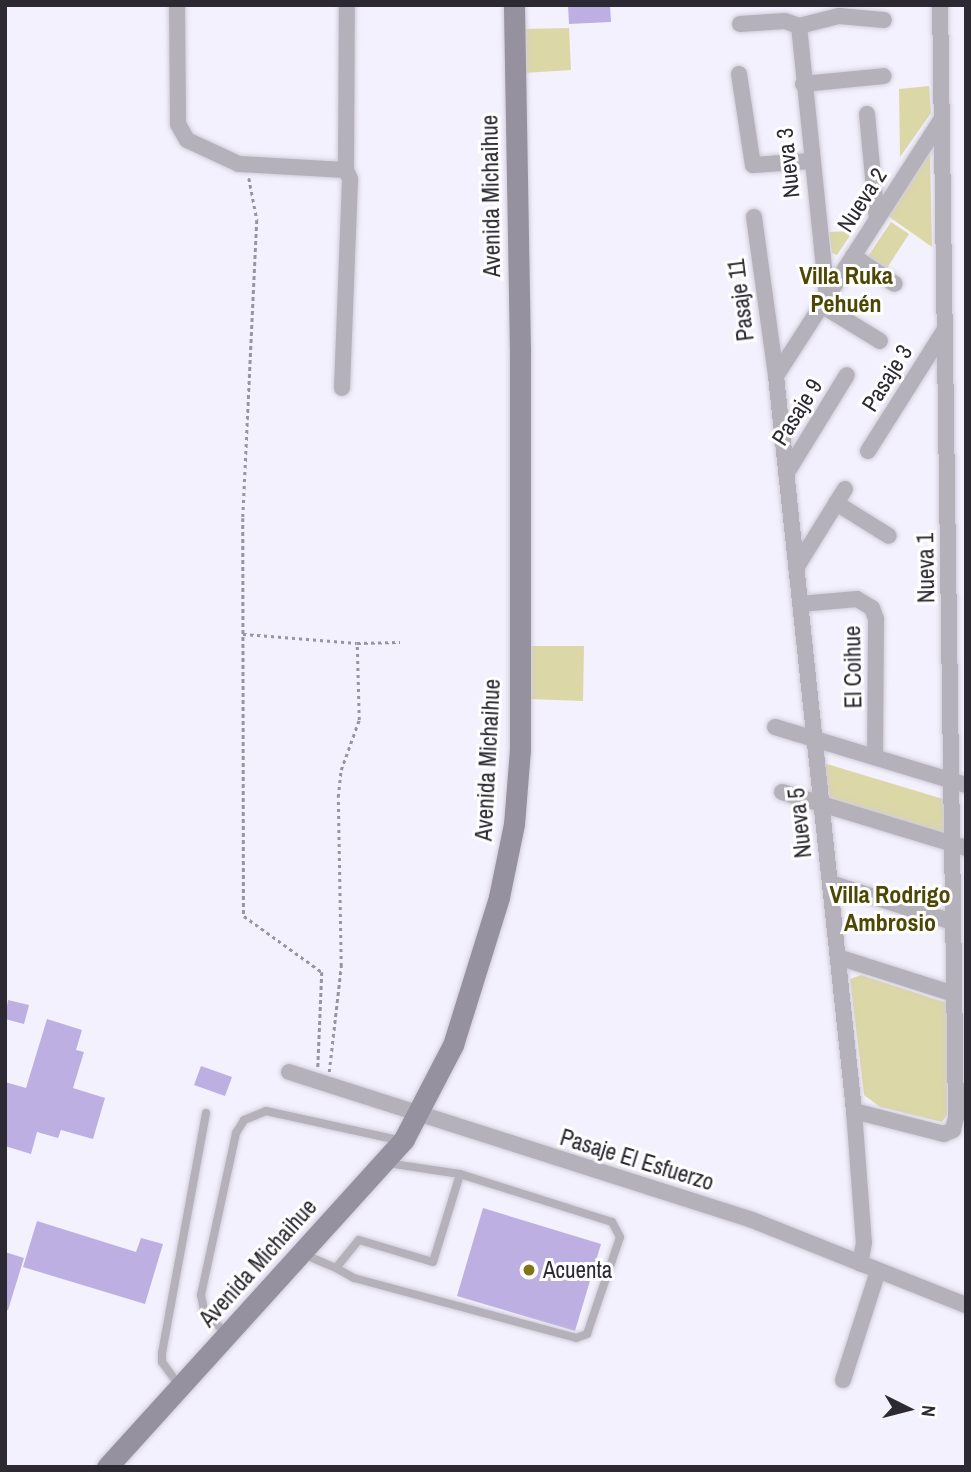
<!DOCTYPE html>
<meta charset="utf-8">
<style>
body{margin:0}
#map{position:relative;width:971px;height:1472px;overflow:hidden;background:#f4f1fe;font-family:"Archivo Narrow",sans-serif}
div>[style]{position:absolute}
.green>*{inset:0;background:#dcd7a7}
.building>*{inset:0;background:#beafe2}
.path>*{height:2.5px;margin-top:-1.25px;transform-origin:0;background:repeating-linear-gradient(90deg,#9895a1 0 3.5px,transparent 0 7px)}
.roads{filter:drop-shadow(0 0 2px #d0cdd9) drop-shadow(0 0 2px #d0cdd9)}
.lane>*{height:8px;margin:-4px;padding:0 4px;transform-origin:4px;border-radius:4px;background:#b4b1bb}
.street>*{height:16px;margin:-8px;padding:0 8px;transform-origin:8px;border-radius:8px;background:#b4b1bb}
.secondary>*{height:21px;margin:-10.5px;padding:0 10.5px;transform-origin:10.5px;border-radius:10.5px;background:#95919f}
.dots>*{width:19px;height:19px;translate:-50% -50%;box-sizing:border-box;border:4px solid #fff;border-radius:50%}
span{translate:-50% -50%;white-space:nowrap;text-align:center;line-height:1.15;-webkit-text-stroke:6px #fff;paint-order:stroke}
.street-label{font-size:23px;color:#2c2932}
.poi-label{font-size:23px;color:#2c2932}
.left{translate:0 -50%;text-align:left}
.neighbourhood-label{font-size:24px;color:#4e4704;font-weight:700}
.frame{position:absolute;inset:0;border:7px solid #2c2932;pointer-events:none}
.north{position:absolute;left:873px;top:1374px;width:70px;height:70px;-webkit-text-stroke:5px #fff;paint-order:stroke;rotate:96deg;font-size:19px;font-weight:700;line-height:28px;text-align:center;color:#2c2932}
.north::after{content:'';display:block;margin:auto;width:24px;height:32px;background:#2c2932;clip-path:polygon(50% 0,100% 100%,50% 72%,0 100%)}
</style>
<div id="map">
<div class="green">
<div style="clip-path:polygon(569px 28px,571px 70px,524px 73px,523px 29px)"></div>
<div style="clip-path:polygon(929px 86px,931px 113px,900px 157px,899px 89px)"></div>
<div style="clip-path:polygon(930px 153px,932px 247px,888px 216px)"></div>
<div style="clip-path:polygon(891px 222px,909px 234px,887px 268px,868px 256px)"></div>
<div style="clip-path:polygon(853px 231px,837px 255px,832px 253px,829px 232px)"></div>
<div style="clip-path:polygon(530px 646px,584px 646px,583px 701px,529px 699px)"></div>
<div style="clip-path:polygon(827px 764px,943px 799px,947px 803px,947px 831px,942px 834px,830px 798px,822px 766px)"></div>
<div style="clip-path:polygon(861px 975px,947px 1003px,947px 1115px,942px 1122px,880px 1107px,864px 1095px,850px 979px)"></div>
</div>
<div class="building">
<div style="clip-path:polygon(568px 5px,610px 5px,611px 22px,569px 24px)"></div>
<div style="clip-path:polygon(8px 1000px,29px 1005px,24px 1024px,5px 1019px)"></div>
<div style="clip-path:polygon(47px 1019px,82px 1030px,76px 1050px,84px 1052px,73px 1088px,105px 1098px,93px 1139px,61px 1130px,58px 1138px,37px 1132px,31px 1154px,5px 1146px,5px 1082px,26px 1088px)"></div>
<div style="clip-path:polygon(201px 1066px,232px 1077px,225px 1096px,194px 1085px)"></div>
<div style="clip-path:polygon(483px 1208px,601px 1244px,575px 1331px,457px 1296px)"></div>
<div style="clip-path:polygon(37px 1221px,136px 1252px,141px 1238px,163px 1244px,145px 1304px,23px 1267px)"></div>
<div style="clip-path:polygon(5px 1252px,24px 1258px,8px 1310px,5px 1310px)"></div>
</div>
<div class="path">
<div style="left:249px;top:178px;width:43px;rotate:79.2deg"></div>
<div style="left:257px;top:220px;width:298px;rotate:92.7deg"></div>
<div style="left:243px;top:518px;width:398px;rotate:89.9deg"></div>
<div style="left:244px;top:916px;width:96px;rotate:35.7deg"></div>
<div style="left:322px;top:972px;width:95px;rotate:92.4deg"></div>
<div style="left:243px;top:634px;width:114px;rotate:4.5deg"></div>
<div style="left:357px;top:643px;width:43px;rotate:-1.3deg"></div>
<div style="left:329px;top:1072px;width:107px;rotate:-83.5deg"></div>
<div style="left:341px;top:966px;width:169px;rotate:-91deg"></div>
<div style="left:338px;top:797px;width:27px;rotate:-84deg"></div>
<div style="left:341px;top:770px;width:53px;rotate:-70.2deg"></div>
<div style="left:359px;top:720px;width:77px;rotate:-91.5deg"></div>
</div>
<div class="roads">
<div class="lane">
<div style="left:303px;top:1254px;width:36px;rotate:23deg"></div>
<div style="left:336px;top:1268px;width:36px;rotate:-51deg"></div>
<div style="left:359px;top:1240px;width:77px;rotate:16.6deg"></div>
<div style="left:433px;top:1262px;width:92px;rotate:-72.9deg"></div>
<div style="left:460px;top:1174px;width:75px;rotate:-171.5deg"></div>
<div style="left:336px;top:1268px;width:21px;rotate:29deg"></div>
<div style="left:354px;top:1278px;width:230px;rotate:15.1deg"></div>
<div style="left:576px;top:1338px;width:12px;rotate:-20deg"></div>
<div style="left:587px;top:1334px;width:102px;rotate:-71.2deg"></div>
<div style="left:620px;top:1237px;width:17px;rotate:-118deg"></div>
<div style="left:612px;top:1222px;width:159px;rotate:-162.5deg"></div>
<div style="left:226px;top:1334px;width:33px;rotate:-133deg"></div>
<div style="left:204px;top:1310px;width:15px;rotate:-101deg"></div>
<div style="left:201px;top:1295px;width:166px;rotate:-77.8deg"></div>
<div style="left:236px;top:1133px;width:15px;rotate:-58deg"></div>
<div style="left:244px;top:1120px;width:24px;rotate:-22deg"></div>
<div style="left:266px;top:1111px;width:135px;rotate:12.4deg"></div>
<div style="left:178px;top:1384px;width:27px;rotate:-126deg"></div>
<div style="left:162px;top:1362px;width:9px;rotate:-90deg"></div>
<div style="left:162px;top:1353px;width:244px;rotate:-79.6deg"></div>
</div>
<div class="street">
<div style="left:177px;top:5px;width:119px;rotate:89.5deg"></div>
<div style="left:178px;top:124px;width:18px;rotate:61deg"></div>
<div style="left:187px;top:140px;width:57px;rotate:24.8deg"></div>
<div style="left:239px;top:164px;width:107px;rotate:3.2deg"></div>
<div style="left:839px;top:16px;width:45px;rotate:5.1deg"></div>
<div style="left:740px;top:24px;width:45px;rotate:-3.8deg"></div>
<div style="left:785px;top:21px;width:15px;rotate:20deg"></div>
<div style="left:799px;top:26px;width:41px;rotate:-14deg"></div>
<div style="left:799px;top:26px;width:270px;rotate:84.1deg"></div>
<div style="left:739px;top:74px;width:92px;rotate:81.3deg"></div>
<div style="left:753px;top:165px;width:58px;rotate:-3.9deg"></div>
<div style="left:803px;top:84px;width:81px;rotate:-5.6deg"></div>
<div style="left:867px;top:114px;width:105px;rotate:84.6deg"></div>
<div style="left:754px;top:217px;width:161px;rotate:82.1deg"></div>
<div style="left:776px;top:376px;width:739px;rotate:83.94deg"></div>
<div style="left:854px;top:1111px;width:132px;rotate:85.7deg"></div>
<div style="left:864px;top:1243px;width:21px;rotate:101deg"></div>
<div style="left:853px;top:256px;width:50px;rotate:33.7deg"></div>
<div style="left:821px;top:305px;width:69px;rotate:31.4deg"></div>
<div style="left:776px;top:376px;width:305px;rotate:-57.2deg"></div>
<div style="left:342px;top:388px;width:209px;rotate:-87.8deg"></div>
<div style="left:350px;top:179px;width:10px;rotate:-114deg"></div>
<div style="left:346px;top:170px;width:165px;rotate:-89.7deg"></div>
<div style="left:868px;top:451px;width:144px;rotate:-57.7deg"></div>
<div style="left:786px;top:474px;width:116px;rotate:-58.4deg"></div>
<div style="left:836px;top:503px;width:62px;rotate:31.9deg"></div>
<div style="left:796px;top:568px;width:93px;rotate:-58.2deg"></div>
<div style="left:800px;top:604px;width:57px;rotate:-5deg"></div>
<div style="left:857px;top:599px;width:17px;rotate:31deg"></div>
<div style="left:872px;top:608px;width:12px;rotate:70deg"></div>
<div style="left:876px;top:619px;width:138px;rotate:90.4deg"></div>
<div style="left:775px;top:727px;width:200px;rotate:16.9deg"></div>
<div style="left:782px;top:792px;width:192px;rotate:16.9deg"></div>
<div style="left:830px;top:883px;width:129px;rotate:17.6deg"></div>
<div style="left:838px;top:957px;width:122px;rotate:17.7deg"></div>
<div style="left:289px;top:1072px;width:486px;rotate:17.7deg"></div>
<div style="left:752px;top:1220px;width:230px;rotate:21.7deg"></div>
<div style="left:854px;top:1111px;width:93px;rotate:14.3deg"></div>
<div style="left:944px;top:1134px;width:10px;rotate:-24deg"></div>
<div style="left:953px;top:1130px;width:13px;rotate:-77deg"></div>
<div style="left:956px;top:1117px;width:1112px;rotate:-90.82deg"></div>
<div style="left:843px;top:1380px;width:114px;rotate:-72.2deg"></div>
</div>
<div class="secondary">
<div style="left:107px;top:1467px;width:442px;rotate:-47.8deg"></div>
<div style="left:404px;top:1139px;width:106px;rotate:-62.5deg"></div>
<div style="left:453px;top:1045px;width:155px;rotate:-72.7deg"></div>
<div style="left:499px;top:897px;width:75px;rotate:-78.4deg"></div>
<div style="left:514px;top:824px;width:75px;rotate:-85.4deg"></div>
<div style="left:520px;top:749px;width:398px;rotate:-90deg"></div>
<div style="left:520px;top:351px;width:346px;rotate:-91deg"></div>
</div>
</div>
<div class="dots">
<div style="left:529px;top:1270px;background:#7f7416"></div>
</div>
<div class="street-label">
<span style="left:788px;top:163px;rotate:-96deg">Nueva 3</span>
<span style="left:491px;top:196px;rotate:-91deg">Avenida Michaihue</span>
<span style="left:862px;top:200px;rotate:-57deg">Nueva 2</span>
<span style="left:741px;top:300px;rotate:-97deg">Pasaje 11</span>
<span style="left:887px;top:378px;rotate:-58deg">Pasaje 3</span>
<span style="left:797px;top:412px;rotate:-58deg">Pasaje 9</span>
<span style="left:926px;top:568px;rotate:-91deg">Nueva 1</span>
<span style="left:853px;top:667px;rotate:-91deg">El Coihue</span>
<span style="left:488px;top:760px;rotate:-87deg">Avenida Michaihue</span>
<span style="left:800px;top:823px;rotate:-96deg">Nueva 5</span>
<span style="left:637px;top:1160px;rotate:17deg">Pasaje El Esfuerzo</span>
<span style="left:258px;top:1263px;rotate:-48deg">Avenida Michaihue</span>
</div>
<div class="poi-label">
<span class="left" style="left:543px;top:1270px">Acuenta</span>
</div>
<div class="neighbourhood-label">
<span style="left:846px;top:290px">Villa Ruka<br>Pehuén</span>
<span style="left:890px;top:909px">Villa Rodrigo<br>Ambrosio</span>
</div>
<div class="frame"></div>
<div class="north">N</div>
</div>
